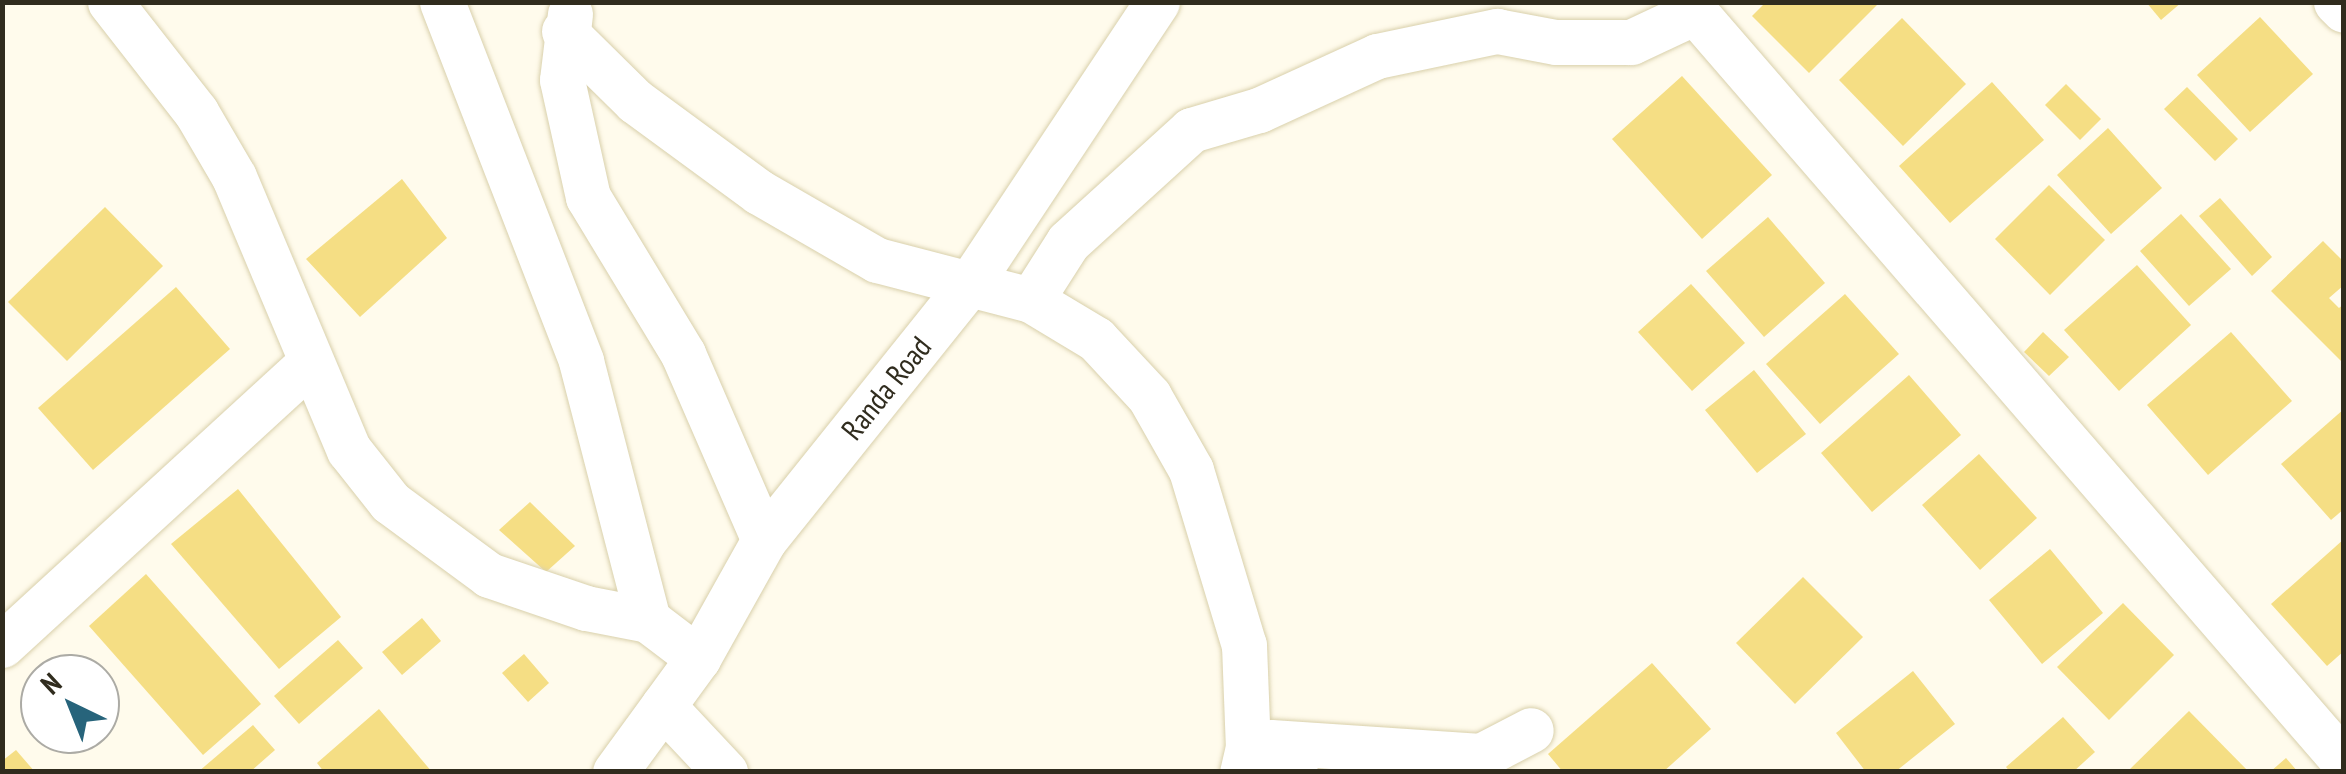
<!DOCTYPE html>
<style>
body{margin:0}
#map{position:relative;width:2346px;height:774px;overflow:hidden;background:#fffbec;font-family:"PT Sans Narrow",sans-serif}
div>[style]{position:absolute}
.building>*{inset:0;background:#f5de84}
.roads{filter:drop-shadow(0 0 2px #d9d0ab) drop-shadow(0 0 2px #d9d0ab)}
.minor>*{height:45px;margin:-22.5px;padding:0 22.5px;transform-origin:22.5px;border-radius:22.5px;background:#fff}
span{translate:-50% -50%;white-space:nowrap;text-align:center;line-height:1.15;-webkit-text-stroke:9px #fff;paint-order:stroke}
.street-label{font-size:30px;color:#302c1e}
.frame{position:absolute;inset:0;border:5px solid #302c1e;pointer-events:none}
.north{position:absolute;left:20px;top:654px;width:100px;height:100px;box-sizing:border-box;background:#fff;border:2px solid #acaba5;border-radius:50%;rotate:317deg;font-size:28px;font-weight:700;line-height:40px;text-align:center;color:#302c1e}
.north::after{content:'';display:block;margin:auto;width:35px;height:45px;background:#27647b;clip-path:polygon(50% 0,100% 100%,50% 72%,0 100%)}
</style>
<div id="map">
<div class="building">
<div style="clip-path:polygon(1766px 2px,1880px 2px,1809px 73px,1752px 16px)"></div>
<div style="clip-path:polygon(2146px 2px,2182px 2px,2161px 20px)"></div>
<div style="clip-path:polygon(2260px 17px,2313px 74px,2250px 132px,2197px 75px)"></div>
<div style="clip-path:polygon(1902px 18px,1966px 84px,1903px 146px,1839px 80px)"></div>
<div style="clip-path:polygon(1682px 76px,1772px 175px,1702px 239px,1612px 139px)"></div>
<div style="clip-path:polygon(1992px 82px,2044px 140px,1950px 223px,1899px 166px)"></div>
<div style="clip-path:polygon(2066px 84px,2101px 119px,2080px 140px,2045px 105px)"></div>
<div style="clip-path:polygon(2187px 87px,2238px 139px,2215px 161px,2164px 109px)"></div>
<div style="clip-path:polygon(2108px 128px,2162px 188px,2111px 234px,2057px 175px)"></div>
<div style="clip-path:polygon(402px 179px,447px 238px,360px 317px,306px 259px)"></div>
<div style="clip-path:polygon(2049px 185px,2105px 240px,2050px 295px,1995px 239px)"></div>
<div style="clip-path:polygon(2220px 198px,2272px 257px,2252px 276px,2199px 216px)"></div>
<div style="clip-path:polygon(105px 207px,163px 266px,67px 361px,8px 302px)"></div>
<div style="clip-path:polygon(2181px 214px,2231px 269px,2189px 306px,2140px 251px)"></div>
<div style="clip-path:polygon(1768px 217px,1825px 283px,1764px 337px,1706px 271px)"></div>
<div style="clip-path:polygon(2323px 241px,2344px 262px,2344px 285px,2329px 298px,2339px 308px,2344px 304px,2344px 364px,2271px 291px)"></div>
<div style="clip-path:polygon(2137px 265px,2191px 325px,2119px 391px,2064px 330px)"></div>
<div style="clip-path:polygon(1691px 284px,1745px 343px,1692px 391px,1638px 332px)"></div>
<div style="clip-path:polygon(176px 287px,230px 349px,93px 470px,38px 408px)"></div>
<div style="clip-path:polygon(1845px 294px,1899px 354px,1820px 424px,1766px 364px)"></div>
<div style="clip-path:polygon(2043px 332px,2069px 357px,2049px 376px,2024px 352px)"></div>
<div style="clip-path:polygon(2231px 332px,2292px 401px,2208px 475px,2147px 405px)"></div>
<div style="clip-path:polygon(1754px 370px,1806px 434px,1757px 473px,1705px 410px)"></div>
<div style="clip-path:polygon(1909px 375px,1961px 435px,1872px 512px,1821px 453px)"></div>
<div style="clip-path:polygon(2344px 409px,2344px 509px,2331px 520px,2281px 464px)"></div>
<div style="clip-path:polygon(1979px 454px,2037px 518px,1980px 570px,1922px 505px)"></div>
<div style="clip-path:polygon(238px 489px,341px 617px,279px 669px,171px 544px)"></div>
<div style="clip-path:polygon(530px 502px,575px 546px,546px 572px,499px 530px)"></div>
<div style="clip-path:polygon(2344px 539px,2344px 651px,2327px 666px,2271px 604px)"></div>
<div style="clip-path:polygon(2050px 549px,2103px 613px,2042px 664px,1989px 600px)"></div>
<div style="clip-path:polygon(146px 574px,261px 704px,203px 755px,89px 626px)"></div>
<div style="clip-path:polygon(1803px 577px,1863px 637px,1795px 704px,1736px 643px)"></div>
<div style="clip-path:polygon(2123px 603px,2174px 655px,2109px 720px,2057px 667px)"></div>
<div style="clip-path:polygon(422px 618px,441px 641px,402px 675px,382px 652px)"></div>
<div style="clip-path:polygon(338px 640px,363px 668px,299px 724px,274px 696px)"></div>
<div style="clip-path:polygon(524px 654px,549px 683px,528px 702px,502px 673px)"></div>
<div style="clip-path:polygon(1652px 663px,1711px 729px,1663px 772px,1563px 772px,1548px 754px)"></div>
<div style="clip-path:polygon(1913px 671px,1955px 724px,1895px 772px,1866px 772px,1836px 733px)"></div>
<div style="clip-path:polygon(379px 709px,432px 772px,324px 772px,317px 763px)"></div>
<div style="clip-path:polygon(2189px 711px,2249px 772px,2127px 772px)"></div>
<div style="clip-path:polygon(2063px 717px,2095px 752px,2073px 772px,2010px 772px,2006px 767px)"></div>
<div style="clip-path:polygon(253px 725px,275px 750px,250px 772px,198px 772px)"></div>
<div style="clip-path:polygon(16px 750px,35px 772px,2px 772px,2px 761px)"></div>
<div style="clip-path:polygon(2286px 758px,2298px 772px,2270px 772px)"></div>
</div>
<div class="roads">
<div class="minor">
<div style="left:110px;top:2px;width:140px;rotate:52deg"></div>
<div style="left:196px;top:112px;width:75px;rotate:59.7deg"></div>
<div style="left:234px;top:177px;width:296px;rotate:67.2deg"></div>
<div style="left:349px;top:450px;width:66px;rotate:51.7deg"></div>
<div style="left:390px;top:502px;width:123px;rotate:36.4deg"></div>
<div style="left:489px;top:575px;width:102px;rotate:18.8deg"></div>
<div style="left:586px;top:608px;width:63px;rotate:11deg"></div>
<div style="left:648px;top:620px;width:63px;rotate:37.2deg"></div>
<div style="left:442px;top:2px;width:385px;rotate:68.8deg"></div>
<div style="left:581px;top:361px;width:268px;rotate:75.5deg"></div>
<div style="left:1694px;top:2px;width:10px;rotate:84deg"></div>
<div style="left:1695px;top:12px;width:992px;rotate:49.13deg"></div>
<div style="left:2336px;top:2px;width:11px;rotate:45deg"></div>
<div style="left:570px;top:14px;width:66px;rotate:96.9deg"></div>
<div style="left:562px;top:80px;width:120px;rotate:77.5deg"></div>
<div style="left:588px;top:197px;width:184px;rotate:58.8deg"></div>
<div style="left:683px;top:354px;width:203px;rotate:66.5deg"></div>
<div style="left:564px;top:31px;width:100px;rotate:44.6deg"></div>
<div style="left:635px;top:101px;width:154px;rotate:36.3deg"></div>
<div style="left:759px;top:192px;width:136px;rotate:30deg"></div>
<div style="left:877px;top:260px;width:159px;rotate:14.6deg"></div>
<div style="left:1031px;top:300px;width:76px;rotate:31deg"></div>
<div style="left:1096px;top:339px;width:78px;rotate:47.1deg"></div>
<div style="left:1149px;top:396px;width:85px;rotate:60.4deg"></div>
<div style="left:1191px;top:470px;width:183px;rotate:73.2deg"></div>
<div style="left:1244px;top:645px;width:102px;rotate:87.8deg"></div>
<div style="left:1248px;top:747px;width:26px;rotate:103deg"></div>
<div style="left:1031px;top:300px;width:69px;rotate:-57.5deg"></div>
<div style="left:1068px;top:242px;width:166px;rotate:-42.3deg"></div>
<div style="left:1191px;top:130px;width:71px;rotate:-16.4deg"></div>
<div style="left:1259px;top:110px;width:130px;rotate:-24.6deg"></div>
<div style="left:1377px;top:56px;width:123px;rotate:-11.8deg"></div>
<div style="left:1497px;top:31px;width:60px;rotate:10.6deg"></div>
<div style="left:1556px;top:42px;width:75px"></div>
<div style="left:1631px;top:42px;width:71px;rotate:-25.1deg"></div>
<div style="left:2px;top:645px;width:415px;rotate:-42.5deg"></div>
<div style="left:663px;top:706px;width:91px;rotate:46.8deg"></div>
<div style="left:615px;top:772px;width:141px;rotate:-53.9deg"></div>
<div style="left:698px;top:658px;width:135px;rotate:-60.8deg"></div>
<div style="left:764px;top:540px;width:331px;rotate:-51.3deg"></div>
<div style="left:971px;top:282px;width:336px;rotate:-56.4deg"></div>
<div style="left:1295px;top:772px;width:38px;rotate:-129deg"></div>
<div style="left:1271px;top:742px;width:210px;rotate:3.8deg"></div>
<div style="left:1481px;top:756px;width:56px;rotate:-27.5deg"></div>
</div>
</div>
<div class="street-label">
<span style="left:886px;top:388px;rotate:-51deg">Randa Road</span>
</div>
<div class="frame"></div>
<div class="north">N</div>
</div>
